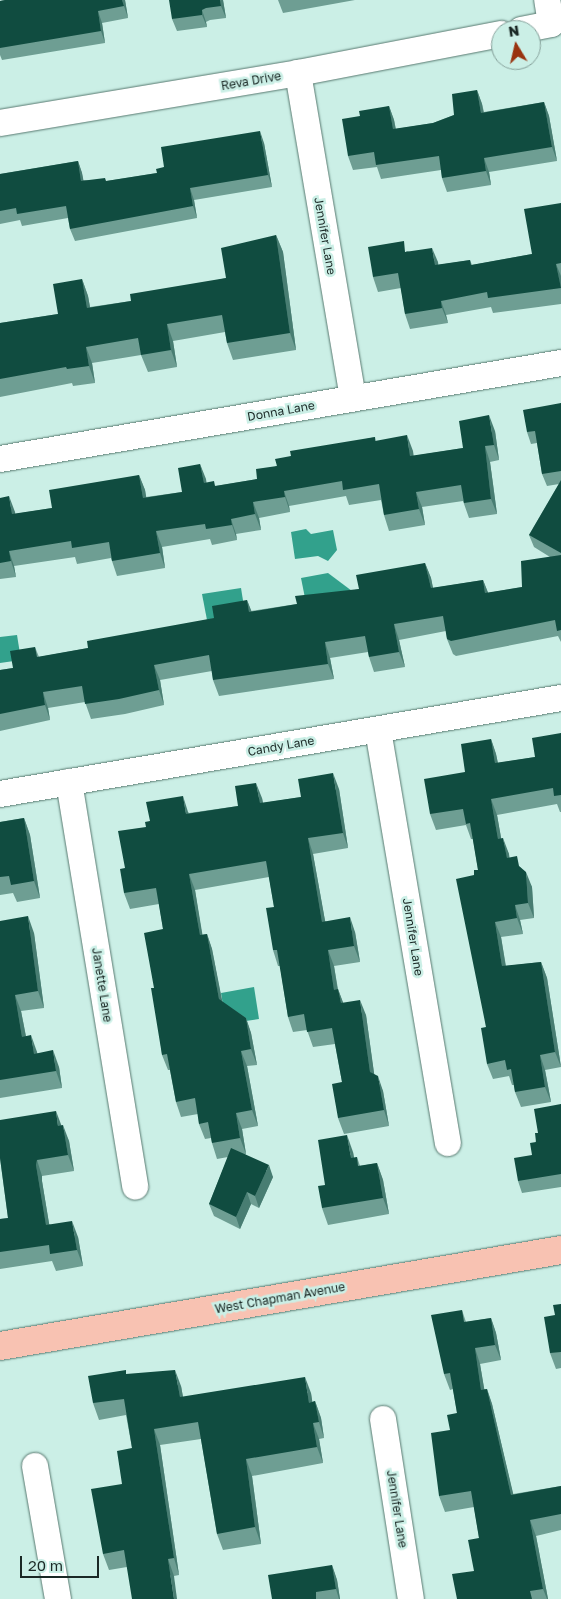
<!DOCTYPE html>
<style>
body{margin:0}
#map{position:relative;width:561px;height:1599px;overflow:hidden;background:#cbefe6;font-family:"Golos Text",sans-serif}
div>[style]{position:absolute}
.water>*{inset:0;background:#32a18c}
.roads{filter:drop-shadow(0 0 1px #587970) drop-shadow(0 0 1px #587970)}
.minor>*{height:26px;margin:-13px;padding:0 13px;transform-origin:13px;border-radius:13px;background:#fff}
.primary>*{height:28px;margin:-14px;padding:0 14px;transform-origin:14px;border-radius:14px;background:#f8c2b2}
.wall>*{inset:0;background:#6e9e93}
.shaded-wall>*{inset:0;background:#487d72}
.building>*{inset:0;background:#104c40}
span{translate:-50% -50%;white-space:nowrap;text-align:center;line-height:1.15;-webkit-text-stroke:5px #cbefe6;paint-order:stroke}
.street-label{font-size:12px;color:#1a2825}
.north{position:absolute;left:491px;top:20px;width:50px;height:50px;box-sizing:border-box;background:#cbefe6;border:1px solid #849f99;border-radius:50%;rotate:351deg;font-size:14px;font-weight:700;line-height:20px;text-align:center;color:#1a2825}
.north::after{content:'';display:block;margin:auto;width:18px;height:22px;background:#99330f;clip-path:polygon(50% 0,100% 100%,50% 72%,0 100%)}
.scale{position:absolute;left:20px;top:1556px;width:79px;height:22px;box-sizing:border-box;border:2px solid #1a2825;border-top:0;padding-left:6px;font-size:15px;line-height:18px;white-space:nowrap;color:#1a2825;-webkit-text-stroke:4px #cbefe6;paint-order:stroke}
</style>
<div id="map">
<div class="water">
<div style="clip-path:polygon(306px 529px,311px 534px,333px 530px,337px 550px,328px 561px,318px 556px,295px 559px,291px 532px)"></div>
<div style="clip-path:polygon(328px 573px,352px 591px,305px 598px,301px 578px)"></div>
<div style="clip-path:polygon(241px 588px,245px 613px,207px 620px,202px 594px)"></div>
<div style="clip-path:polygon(17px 635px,21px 660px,0 663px,0 637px)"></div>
<div style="clip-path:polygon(254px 987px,259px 1019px,239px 1022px,224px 1011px,221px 993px)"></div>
</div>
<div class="roads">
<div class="minor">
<div style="left:521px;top:30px;width:31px;rotate:-11deg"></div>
<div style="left:551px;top:24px;width:24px;rotate:-99deg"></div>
<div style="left:298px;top:73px;width:330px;rotate:80.4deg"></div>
<div style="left:0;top:123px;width:302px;rotate:-9.5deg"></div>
<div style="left:298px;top:73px;width:207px;rotate:-10.9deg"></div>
<div style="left:0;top:459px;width:569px;rotate:-9.71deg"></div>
<div style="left:378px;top:730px;width:419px;rotate:80.4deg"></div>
<div style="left:69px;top:782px;width:410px;rotate:80.7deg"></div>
<div style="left:0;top:794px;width:569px;rotate:-9.71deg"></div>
<div style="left:383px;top:1419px;width:182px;rotate:81.2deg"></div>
<div style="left:35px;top:1466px;width:135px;rotate:80.2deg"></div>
</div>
<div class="primary">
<div style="left:0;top:1346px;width:569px;rotate:-9.71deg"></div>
</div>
</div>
<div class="wall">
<div style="clip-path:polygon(5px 0,125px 0,128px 18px,102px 23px,105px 43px,2px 60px,0 55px,0 1px)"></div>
<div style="clip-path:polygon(223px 0,226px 18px,210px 20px,206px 22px,207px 27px,177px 31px,172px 19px)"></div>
<div style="clip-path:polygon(278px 0,355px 0,283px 13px)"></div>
<div style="clip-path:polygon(477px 90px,482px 104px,484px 112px,544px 102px,549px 116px,557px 161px,489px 172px,491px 185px,447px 192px,442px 178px,441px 170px,381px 179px,377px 167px,353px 170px,348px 156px,360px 116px,389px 106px,394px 120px,396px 129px,433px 123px,454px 115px)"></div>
<div style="clip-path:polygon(264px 143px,272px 187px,194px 200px,197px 218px,75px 241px,70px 229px,68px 218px,22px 226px,20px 220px,0 224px,0 174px,78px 161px,82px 173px,83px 180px,107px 181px,157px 173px,164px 167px)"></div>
<div style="clip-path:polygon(561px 203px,561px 304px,493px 313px,491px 307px,446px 315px,448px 323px,410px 329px,405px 314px,401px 288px,378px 292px,373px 277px,407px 251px,438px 262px,438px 265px,470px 260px,472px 265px,532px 254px)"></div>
<div style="clip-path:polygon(276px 235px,283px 252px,296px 350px,233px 360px,227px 343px,225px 332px,173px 341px,177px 367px,148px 372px,141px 355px,92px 363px,95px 383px,73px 386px,72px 383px,0 397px,0 323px,58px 314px,82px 279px,88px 296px,90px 307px,131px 301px,226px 278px)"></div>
<div style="clip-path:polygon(561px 403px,561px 642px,558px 636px,456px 656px,453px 654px,447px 639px,446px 631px,399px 640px,405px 667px,374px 672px,369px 657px,368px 652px,330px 658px,334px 679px,219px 696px,213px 680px,212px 671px,160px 680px,164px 705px,125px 714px,91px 719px,85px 702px,48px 708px,50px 720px,0 731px,0 670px,13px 668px,35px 647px,39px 657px,88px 648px,214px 618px,247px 600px,251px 611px,297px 604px,359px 589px,425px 563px,431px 578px,433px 588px,483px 580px,488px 593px,522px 587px,550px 557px,534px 547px,529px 535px,559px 484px,547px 486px,542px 474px,537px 443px,531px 444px,527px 432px)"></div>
<div style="clip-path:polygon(495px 431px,499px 460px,490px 462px,497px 514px,469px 518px,463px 501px,422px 507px,425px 525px,389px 531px,384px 515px,381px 500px,349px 505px,346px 496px,289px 506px,290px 512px,259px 518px,261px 530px,236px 534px,237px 540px,212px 545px,210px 539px,162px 547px,165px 568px,117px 576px,111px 558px,77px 564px,75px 557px,14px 566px,16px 577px,0 579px,0 498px,15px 512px,15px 514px,52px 508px,139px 475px,145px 490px,146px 497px,182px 492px,200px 464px,206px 483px,216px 486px,257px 479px,291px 456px,375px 437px,376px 441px,413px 451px,413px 456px,463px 448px)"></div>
<div style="clip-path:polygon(561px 733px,561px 812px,560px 812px,557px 804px,497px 815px,501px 838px,509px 854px,509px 858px,521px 868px,532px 887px,534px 918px,520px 920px,523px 934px,501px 937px,506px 966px,541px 962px,547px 978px,561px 1067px,545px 1070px,551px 1102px,521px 1107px,515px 1092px,514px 1085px,512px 1085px,509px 1076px,493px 1079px,487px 1064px,486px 1027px,474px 875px,478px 870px,473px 839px,471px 839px,466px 825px,436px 830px,430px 814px,465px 772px,491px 739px,496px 754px,498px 763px,535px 757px)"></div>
<div style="clip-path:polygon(339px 789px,348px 848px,313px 854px,325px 921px,355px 932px,360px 962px,334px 966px,338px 989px,343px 1003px,366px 1015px,374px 1074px,383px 1091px,389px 1126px,344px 1134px,338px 1118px,342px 1082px,335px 1044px,313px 1047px,307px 1030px,293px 1032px,288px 1017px,280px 966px,278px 966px,273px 950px,274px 907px,269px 877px,195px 890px,202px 935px,207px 934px,212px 949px,222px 1002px,246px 1018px,251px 1033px,257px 1065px,247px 1066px,258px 1126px,242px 1129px,246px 1154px,245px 1154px,273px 1177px,259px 1208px,251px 1204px,240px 1229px,214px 1216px,209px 1204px,228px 1157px,217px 1159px,212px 1143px,211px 1138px,205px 1139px,199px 1124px,198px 1114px,181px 1117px,176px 1102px,170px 1070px,168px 1070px,162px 1055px,154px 988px,163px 929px,159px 904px,130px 909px,124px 893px,125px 868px,146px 827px,150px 821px,188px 812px,189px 813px,238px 806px,262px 798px,263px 803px,301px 797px)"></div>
<div style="clip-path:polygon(24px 818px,30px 835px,40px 898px,17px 902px,13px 893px,0 895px,0 822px)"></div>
<div style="clip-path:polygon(0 921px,34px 933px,44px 1008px,21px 1011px,26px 1036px,37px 1052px,37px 1053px,59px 1067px,62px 1088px,0 1098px)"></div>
<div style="clip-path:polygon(561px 1104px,561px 1187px,522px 1193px,518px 1181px,532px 1155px,538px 1133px)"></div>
<div style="clip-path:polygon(61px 1125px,69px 1141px,74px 1171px,42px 1176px,42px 1181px,49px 1224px,78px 1237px,83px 1266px,56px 1271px,52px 1261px,0 1269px,0 1219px,8px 1218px,0 1158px)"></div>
<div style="clip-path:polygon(353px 1152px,354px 1158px,357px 1157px,360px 1166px,377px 1163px,383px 1180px,389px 1214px,328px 1225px,322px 1208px,325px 1185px)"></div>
<div style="clip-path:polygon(561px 1304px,561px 1368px,556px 1369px,550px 1353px,555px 1315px)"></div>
<div style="clip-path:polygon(462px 1310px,466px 1322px,491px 1318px,496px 1333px,501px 1360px,480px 1364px,484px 1389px,487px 1389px,492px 1404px,513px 1494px,561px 1486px,561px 1530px,536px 1536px,548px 1599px,457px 1599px,474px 1571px,479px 1538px,474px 1507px,445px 1512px,439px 1496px,450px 1430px,457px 1413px,453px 1389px,450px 1390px,444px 1374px)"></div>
<div style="clip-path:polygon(127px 1374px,181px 1386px,183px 1397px,311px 1393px,312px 1402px,315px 1401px,321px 1418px,324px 1438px,319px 1439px,323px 1463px,252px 1476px,261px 1544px,223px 1550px,217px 1534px,201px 1439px,160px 1445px,179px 1575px,174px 1576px,127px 1567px,109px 1570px,103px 1554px,132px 1448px,126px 1415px,99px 1420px,93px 1403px)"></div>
<div style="clip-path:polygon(332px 1565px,337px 1580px,340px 1599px,272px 1599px)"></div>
</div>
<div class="shaded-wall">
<div style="clip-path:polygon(122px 0,125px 0,128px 18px)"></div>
<div style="clip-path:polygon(220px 0,223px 0,226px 18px,221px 6px)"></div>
<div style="clip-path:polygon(202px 10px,206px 22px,207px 27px,202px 15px)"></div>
<div style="clip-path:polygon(98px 11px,102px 23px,105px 43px,101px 31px)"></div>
<div style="clip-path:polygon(477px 90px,482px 104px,486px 127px,481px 113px)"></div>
<div style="clip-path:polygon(544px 102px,549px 116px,557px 161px,552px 147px)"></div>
<div style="clip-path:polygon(389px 106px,394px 120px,398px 143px,393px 129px)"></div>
<div style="clip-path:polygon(260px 131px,264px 143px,272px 187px,268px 175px)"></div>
<div style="clip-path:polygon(484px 158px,489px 172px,491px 185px,486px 171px)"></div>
<div style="clip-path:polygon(78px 161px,82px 173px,86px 193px,81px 181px)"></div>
<div style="clip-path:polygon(190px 188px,194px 200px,197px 218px,193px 206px)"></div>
<div style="clip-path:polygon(276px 235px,283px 252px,296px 350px,290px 333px)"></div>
<div style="clip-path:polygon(432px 248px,438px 262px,440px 280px,435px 265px)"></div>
<div style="clip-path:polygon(556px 264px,561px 276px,561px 289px)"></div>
<div style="clip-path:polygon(82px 279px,88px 296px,93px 324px,87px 308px)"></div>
<div style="clip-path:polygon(441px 301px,446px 315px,448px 323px,442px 308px)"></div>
<div style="clip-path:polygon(167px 324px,173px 341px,177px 367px,171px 350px)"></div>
<div style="clip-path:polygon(86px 347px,92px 363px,95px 383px,89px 366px)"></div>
<div style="clip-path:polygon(489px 415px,495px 431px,499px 460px,494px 445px)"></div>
<div style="clip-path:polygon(407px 435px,413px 451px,416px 472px,410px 456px)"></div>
<div style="clip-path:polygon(485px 446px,490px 462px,497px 514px,491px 499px)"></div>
<div style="clip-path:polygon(200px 464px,206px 479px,209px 499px,204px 483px)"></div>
<div style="clip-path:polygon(139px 475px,145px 490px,149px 513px,143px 498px)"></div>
<div style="clip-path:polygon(284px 491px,289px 506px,290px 512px,285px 497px)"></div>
<div style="clip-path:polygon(416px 492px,422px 507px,425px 525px,419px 509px)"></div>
<div style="clip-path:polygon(9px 496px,15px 512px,18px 530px,12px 514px)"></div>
<div style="clip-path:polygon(253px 502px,259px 518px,261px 530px,255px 514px)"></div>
<div style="clip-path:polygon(231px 519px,236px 534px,237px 540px,232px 525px)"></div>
<div style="clip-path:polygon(156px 531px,162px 547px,165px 568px,160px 553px)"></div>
<div style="clip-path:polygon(9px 551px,14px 566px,16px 577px,11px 561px)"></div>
<div style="clip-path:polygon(425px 563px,431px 578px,436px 603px,431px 588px)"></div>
<div style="clip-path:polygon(483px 580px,489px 595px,485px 593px)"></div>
<div style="clip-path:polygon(247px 600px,253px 615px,249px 612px)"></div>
<div style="clip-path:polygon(394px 624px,399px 640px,405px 667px,399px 652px)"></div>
<div style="clip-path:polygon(325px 642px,330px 658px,334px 679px,328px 664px)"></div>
<div style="clip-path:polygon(154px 665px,160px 680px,164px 705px,159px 690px)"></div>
<div style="clip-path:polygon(43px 692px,48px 708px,50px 720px,45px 705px)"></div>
<div style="clip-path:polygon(491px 739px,496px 754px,501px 779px,495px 763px)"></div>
<div style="clip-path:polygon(333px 773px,339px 789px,348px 848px,343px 833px)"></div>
<div style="clip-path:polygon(256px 783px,262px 798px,266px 819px,260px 803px)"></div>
<div style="clip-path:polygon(183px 796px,188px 812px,191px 829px,186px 814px)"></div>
<div style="clip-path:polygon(491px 799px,497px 815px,504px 854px,498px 839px)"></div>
<div style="clip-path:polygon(24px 818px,30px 835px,40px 898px,34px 881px)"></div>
<div style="clip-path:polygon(308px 838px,313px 854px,328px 937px,322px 922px)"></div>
<div style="clip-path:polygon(503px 838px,509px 854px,512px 874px,507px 858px)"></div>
<div style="clip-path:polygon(526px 872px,532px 887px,534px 918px,528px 903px)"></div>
<div style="clip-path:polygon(189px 874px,195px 890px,205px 950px,200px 935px)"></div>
<div style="clip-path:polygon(515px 905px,520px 920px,523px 934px,517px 918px)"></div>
<div style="clip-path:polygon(28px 916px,34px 933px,44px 1008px,38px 991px)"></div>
<div style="clip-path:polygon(350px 917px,355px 932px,360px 962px,354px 946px)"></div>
<div style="clip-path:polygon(495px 922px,501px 937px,508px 981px,502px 966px)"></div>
<div style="clip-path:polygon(207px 934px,212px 949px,225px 1015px,219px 999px)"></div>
<div style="clip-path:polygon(328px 950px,334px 966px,340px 1005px,334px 990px)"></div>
<div style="clip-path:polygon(541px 962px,547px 978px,561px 1067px,555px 1052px)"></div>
<div style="clip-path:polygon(338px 989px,344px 1005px,341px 1003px)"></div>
<div style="clip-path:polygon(15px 995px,21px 1011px,29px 1053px,22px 1037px)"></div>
<div style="clip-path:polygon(360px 1000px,366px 1015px,376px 1087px,370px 1072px)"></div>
<div style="clip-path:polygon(246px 1018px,251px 1033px,257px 1065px,251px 1049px)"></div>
<div style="clip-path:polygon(31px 1035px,37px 1052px,40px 1070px,34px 1054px)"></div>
<div style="clip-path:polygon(53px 1050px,59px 1067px,62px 1088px,56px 1071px)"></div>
<div style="clip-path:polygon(241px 1051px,247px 1066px,258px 1126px,252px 1110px)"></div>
<div style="clip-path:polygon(540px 1055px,545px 1070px,551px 1102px,545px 1087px)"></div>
<div style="clip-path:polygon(378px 1076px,383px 1091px,389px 1126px,384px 1110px)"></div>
<div style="clip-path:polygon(56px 1111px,62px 1127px,58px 1126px)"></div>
<div style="clip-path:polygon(236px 1113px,242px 1129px,246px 1154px,240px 1138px)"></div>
<div style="clip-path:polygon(63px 1125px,69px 1141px,74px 1171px,68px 1155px)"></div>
<div style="clip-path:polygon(347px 1135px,353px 1152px,357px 1175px,351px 1158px)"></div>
<div style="clip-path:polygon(37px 1160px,42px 1176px,42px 1181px,52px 1241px,46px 1225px,36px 1165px)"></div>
<div style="clip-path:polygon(377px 1163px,383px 1180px,389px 1214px,383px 1198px)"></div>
<div style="clip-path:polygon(269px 1165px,273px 1177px,259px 1208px,255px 1196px)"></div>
<div style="clip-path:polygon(247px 1192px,251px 1204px,240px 1229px,236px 1217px)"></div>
<div style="clip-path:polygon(72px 1221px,78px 1237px,83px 1266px,77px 1250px)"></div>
<div style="clip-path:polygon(491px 1318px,496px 1333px,501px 1360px,495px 1345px)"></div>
<div style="clip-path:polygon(475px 1348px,480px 1364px,487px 1405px,481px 1390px)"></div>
<div style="clip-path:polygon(175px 1370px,181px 1386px,186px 1414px,180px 1397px)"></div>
<div style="clip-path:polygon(305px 1377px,311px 1393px,315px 1419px,309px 1403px)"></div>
<div style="clip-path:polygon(487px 1389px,492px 1404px,517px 1510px,511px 1495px)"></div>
<div style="clip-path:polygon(315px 1401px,321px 1418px,324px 1438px,319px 1422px)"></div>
<div style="clip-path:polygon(313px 1423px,319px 1439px,323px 1463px,317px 1447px)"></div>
<div style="clip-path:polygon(154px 1429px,160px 1445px,179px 1575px,174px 1558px)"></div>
<div style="clip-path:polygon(246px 1459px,252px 1476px,261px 1544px,255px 1527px)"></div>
<div style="clip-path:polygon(530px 1520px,536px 1536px,548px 1599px,547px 1599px,543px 1589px)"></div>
<div style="clip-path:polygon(168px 1559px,174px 1576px,177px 1599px,174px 1599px)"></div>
<div style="clip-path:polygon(332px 1565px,337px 1580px,340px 1599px,339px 1599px,336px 1589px)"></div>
</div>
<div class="building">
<div style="clip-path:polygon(5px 0,122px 0,124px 6px,98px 11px,101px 31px,0 48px,0 1px)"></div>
<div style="clip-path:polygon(169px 0,220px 0,221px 6px,206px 8px,202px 10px,202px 15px,172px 19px)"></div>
<div style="clip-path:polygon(477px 90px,481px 113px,544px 102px,552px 147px,484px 158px,486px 171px,442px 178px,439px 156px,376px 165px,374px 152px,348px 156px,342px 119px,360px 116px,359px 111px,389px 106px,393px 129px,433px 123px,454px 115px,452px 94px)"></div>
<div style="clip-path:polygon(260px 131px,268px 175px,190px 188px,193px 206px,70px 229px,66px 206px,17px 214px,16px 208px,0 211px,0 174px,78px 161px,81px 181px,105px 178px,106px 181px,157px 173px,156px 169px,164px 167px,161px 147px)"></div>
<div style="clip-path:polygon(561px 203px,561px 263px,556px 264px,561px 288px,488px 298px,487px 292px,441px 301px,442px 308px,405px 314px,398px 273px,373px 277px,368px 247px,404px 241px,405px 252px,432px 248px,435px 265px,470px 260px,471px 265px,532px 254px,524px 209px)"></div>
<div style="clip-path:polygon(276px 235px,290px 333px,227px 343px,222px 315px,167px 324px,171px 350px,141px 355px,138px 338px,86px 347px,89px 366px,67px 369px,66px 367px,0 379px,0 323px,58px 314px,53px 284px,82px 279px,87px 308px,131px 301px,130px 294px,226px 278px,221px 248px)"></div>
<div style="clip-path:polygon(561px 403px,561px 471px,542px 474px,535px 431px,527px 432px,523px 410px)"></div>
<div style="clip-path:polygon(489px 415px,494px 445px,485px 446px,491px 499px,464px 503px,461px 485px,416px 492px,419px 509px,384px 515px,379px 484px,343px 490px,342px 481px,284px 491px,285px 497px,253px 502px,255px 514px,231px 519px,232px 525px,206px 529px,205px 524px,156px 531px,160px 553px,112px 561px,109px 542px,72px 548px,71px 541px,9px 551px,11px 561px,0 563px,0 498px,9px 496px,12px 514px,52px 508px,49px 490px,139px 475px,143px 498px,182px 492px,178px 468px,200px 464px,204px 483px,214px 481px,215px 486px,257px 479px,256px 469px,277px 466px,275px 459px,291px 456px,290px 451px,375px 437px,375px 441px,407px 435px,410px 456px,463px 448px,459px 421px)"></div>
<div style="clip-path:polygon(561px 480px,561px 553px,529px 535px)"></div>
<div style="clip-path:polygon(561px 555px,561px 630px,557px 631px,555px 620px,451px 641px,447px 639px,443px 616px,394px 624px,399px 652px,369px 657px,365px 636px,325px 642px,328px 664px,213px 680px,209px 655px,154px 665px,159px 690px,119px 699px,85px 704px,82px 686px,43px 692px,45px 705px,0 714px,0 670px,13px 668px,10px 651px,35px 647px,37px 657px,88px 648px,87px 641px,214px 618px,212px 606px,247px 600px,249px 612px,297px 604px,295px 596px,359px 589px,356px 575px,425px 563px,431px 588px,483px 580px,485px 593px,522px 587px,521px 561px)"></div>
<div style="clip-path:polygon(561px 733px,561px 795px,554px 796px,553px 788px,491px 799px,498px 839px,503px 838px,507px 858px,517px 856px,519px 866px,526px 872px,528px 903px,515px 905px,517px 918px,495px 922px,502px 966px,541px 962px,555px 1052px,540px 1055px,545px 1087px,515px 1092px,511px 1069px,507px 1070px,505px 1060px,487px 1064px,481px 1028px,486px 1027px,456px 879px,474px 875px,474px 870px,478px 870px,470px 823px,466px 824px,463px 809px,430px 814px,424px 779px,465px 772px,461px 744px,491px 739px,495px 763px,535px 757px,532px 738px)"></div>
<div style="clip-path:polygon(333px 773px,343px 833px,308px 838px,322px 922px,350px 917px,354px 946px,328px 950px,334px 990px,338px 989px,341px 1003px,360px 1000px,370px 1072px,378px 1076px,384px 1110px,338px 1118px,332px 1084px,342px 1082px,332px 1028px,307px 1032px,304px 1014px,288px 1017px,277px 950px,273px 950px,266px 908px,274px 907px,266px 861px,189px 874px,200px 935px,207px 934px,219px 999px,246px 1018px,251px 1049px,241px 1051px,252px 1110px,236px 1113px,240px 1138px,212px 1143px,208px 1122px,199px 1124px,195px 1098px,176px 1102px,167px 1054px,162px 1055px,151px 988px,154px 988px,144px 933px,163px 929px,156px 888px,124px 893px,120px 869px,125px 868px,118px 831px,146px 827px,145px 822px,150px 821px,146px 802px,183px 796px,186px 814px,238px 806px,235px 786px,256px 783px,260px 803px,301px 797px,298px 779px)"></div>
<div style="clip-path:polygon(24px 818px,34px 881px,11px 885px,9px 876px,0 877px,0 822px)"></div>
<div style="clip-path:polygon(28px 916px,38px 991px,15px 995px,22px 1037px,31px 1035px,34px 1054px,53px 1050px,56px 1071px,0 1080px,0 921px)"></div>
<div style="clip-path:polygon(561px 1104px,561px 1174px,518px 1181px,514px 1158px,532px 1155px,530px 1143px,536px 1142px,535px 1133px,538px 1133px,534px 1109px)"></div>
<div style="clip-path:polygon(56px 1111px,58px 1126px,63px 1125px,68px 1155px,37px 1160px,36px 1165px,46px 1225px,72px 1221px,77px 1250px,50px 1254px,49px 1245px,0 1252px,0 1219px,8px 1218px,0 1158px,0 1120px)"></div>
<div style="clip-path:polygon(347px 1135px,351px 1158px,357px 1157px,358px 1166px,377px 1163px,383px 1198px,322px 1208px,318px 1186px,325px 1185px,318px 1140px)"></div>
<div style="clip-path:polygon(231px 1148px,269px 1165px,255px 1196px,247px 1192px,236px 1217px,209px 1204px)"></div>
<div style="clip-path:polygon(561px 1304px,561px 1352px,550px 1353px,544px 1317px,555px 1315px,553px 1305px)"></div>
<div style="clip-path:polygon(462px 1310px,464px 1322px,491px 1318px,495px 1345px,475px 1348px,481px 1390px,487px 1389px,511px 1495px,561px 1486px,561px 1514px,530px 1520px,543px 1589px,530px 1591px,532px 1599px,457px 1599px,452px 1574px,474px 1571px,468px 1540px,479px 1538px,471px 1491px,439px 1496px,431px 1433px,450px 1430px,447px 1415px,457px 1413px,450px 1373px,444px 1374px,431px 1315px)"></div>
<div style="clip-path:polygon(126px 1370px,126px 1374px,175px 1370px,180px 1397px,305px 1377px,309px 1403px,315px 1401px,319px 1422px,313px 1423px,317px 1447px,246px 1459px,255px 1527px,217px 1534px,198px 1422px,154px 1429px,174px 1558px,168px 1559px,174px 1599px,132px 1599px,124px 1550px,103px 1554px,91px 1489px,122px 1484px,117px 1451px,132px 1448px,124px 1399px,93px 1403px,88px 1376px)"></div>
<div style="clip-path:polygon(332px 1565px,336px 1589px,316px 1592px,316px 1599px,272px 1599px,268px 1575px)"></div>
</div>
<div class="street-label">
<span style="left:251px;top:81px;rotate:-10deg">Reva Drive</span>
<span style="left:325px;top:236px;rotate:80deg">Jennifer Lane</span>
<span style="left:281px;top:411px;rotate:-10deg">Donna Lane</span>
<span style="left:281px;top:746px;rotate:-10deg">Candy Lane</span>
<span style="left:413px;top:937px;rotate:81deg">Jennifer Lane</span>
<span style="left:102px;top:985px;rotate:81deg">Janette Lane</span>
<span style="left:280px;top:1298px;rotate:-10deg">West Chapman Avenue</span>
<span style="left:397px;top:1509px;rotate:81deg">Jennifer Lane</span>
</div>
<div class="north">N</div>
<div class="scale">20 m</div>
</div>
